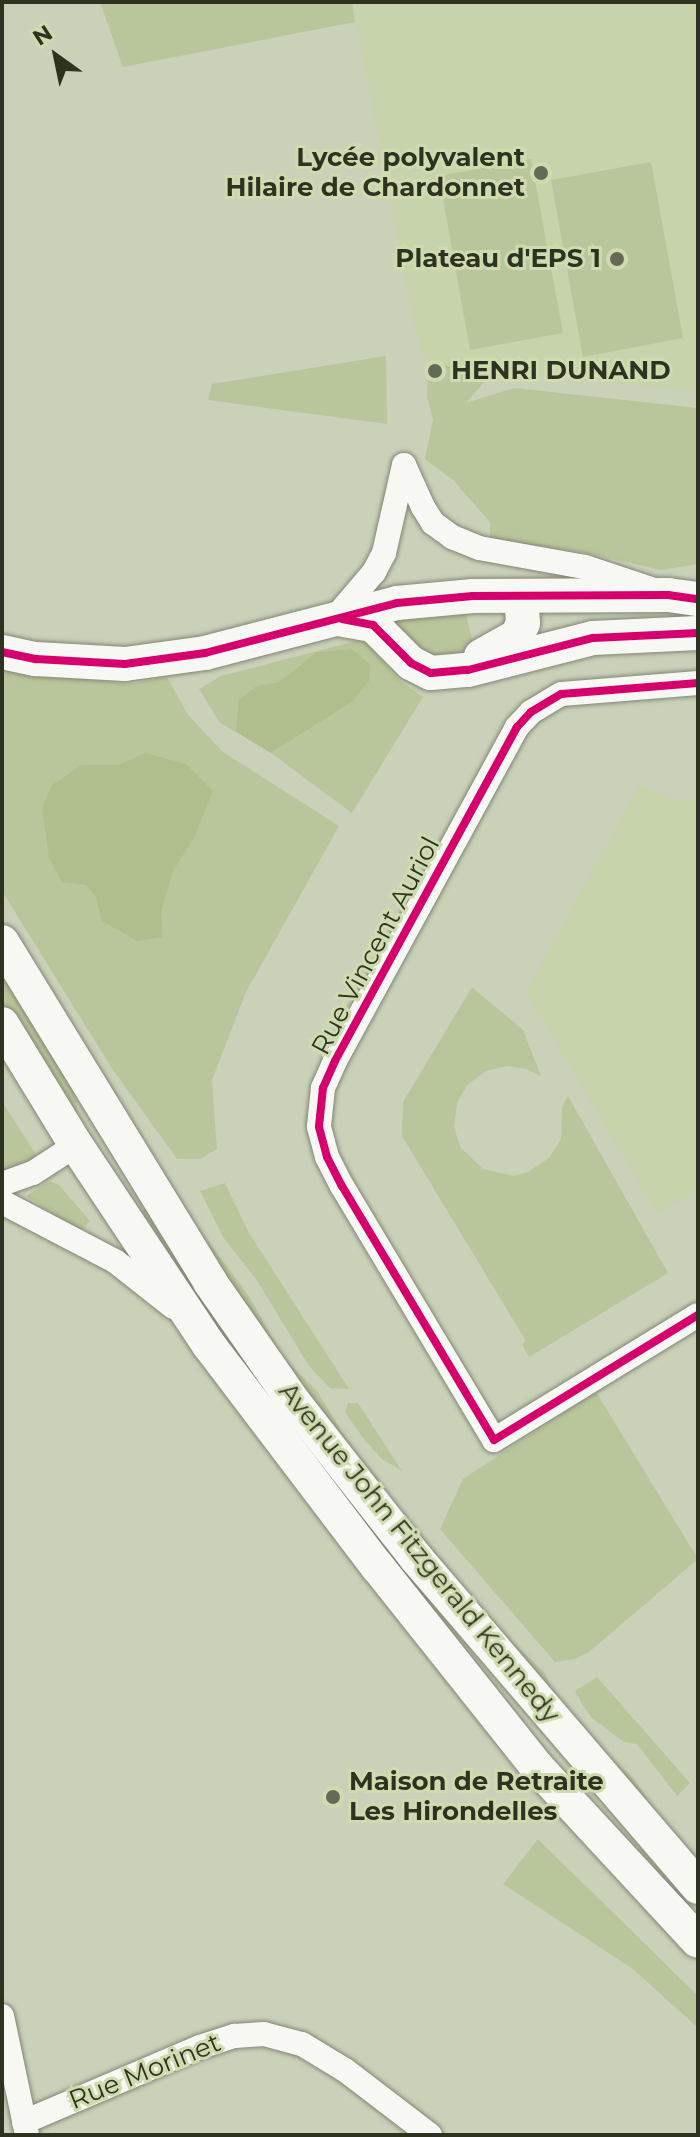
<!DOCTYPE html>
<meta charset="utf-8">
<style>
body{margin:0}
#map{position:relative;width:700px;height:2137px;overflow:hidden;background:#cad1b9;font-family:Montserrat,sans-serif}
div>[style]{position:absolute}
.built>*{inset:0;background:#c7d3ab}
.green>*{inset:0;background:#b9c59a}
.forest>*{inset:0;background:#b0be8e}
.roads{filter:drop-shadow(0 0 2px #818674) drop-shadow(0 0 2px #818674)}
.minor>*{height:24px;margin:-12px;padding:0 12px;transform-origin:12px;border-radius:12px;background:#f7f8f4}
.secondary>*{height:34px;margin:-17px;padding:0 17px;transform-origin:17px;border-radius:17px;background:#f7f8f4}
.cycleway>*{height:8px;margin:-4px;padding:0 4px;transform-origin:4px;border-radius:4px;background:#d6006c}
.dots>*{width:22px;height:22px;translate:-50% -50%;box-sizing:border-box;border:4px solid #cedbaf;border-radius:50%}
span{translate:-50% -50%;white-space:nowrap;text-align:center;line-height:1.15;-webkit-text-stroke:6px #cedbaf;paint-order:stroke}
.poi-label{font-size:26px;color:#2e3321;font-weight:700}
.right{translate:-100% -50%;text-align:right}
.left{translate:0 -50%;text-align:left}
.street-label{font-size:26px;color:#2e3321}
.frame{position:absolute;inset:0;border:4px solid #2e3321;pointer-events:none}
.north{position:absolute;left:16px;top:16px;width:80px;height:80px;-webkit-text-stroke:6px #cedbaf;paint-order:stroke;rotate:327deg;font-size:22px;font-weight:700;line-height:32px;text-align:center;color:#2e3321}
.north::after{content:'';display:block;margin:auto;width:28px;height:36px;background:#2e3321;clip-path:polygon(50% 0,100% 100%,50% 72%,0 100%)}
</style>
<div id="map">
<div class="built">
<div style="clip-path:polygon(352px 2px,698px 2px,698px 392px,426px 364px,414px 324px)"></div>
<div style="clip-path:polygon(639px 785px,672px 799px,698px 799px,698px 1190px,657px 1214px,526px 992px)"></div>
</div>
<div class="green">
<div style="clip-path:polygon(100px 2px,352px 2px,355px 22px,123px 67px)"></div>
<div style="clip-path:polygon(531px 159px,563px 333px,470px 350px,439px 176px)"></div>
<div style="clip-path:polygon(651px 162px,683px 338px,583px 357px,551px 180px)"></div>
<div style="clip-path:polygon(386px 356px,387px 424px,208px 400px,212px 384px)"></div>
<div style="clip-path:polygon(441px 365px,494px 371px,466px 403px,514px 388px,698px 408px,698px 564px,661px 570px,577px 551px,490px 540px,490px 522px,453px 480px,425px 459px,433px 419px,427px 397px,428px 378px,438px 379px)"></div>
<div style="clip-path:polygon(465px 610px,473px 643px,454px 656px,437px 660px,421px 654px,391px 616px)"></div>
<div style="clip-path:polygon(356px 641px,367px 643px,398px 679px,423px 697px,352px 813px,271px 753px,352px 702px,370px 664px,352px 649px,316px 652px,279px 682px,256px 686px,238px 700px,236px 732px,220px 723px,199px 689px,221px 676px)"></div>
<div style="clip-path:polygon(2px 668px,25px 673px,130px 684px,167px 677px,188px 715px,223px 752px,339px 826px,246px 992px,212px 1080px,217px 1149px,200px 1159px,177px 1159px,111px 1067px,2px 891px)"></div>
<div style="clip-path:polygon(2px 973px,74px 1085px,78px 1117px,2px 1011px)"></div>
<div style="clip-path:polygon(472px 987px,523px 1030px,541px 1076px,527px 1069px,507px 1066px,486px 1071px,467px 1085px,457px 1103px,454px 1128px,461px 1148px,483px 1169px,513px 1176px,528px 1172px,549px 1158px,561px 1139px,562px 1107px,568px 1096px,668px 1273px,529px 1357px,522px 1344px,526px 1341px,402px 1136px,403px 1102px)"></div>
<div style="clip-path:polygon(2px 1101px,36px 1155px,28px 1163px,2px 1172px)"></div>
<div style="clip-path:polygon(49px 1181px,59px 1185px,90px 1221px,81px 1231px,26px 1196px)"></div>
<div style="clip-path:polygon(225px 1183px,249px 1233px,349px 1389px,330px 1388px,309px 1366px,258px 1282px,223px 1237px,200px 1191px)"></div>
<div style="clip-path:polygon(153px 1204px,290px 1428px,133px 1217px)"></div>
<div style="clip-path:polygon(176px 1208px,189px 1216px,249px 1296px,284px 1359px,317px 1391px,355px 1453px,381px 1481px,366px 1474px,278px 1359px)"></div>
<div style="clip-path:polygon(596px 1392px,698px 1559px,589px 1652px,575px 1659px,555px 1662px,440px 1529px,463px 1479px)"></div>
<div style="clip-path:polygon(348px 1403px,358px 1403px,402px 1471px,382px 1459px,363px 1438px,345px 1412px)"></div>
<div style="clip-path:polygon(444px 1564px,510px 1640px,544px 1672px,558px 1700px,590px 1739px,633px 1778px,647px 1798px,643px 1809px)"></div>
<div style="clip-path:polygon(597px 1677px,690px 1783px,677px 1796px,637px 1744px,624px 1742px,592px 1718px,582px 1704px,575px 1691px)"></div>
<div style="clip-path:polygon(538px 1839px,698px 1996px,698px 2028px,633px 1969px,503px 1884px)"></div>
</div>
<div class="forest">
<div style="clip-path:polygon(352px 649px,370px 664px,369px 681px,352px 702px,271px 753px,236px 732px,238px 700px,256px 686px,279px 682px,316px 652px)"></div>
<div style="clip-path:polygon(145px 753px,186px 764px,213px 791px,194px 838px,173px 871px,161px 912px,162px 937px,137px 941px,102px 921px,95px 895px,86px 885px,62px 882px,49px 858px,42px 808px,52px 785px,82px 765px,118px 765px)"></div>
</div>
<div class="roads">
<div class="minor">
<div style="left:404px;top:465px;width:46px;rotate:65.7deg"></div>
<div style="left:423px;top:507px;width:19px;rotate:58deg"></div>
<div style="left:433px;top:523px;width:24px;rotate:36deg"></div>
<div style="left:452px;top:537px;width:29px;rotate:22deg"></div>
<div style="left:479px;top:548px;width:108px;rotate:10.2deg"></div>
<div style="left:585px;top:567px;width:70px;rotate:18.4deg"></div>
<div style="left:334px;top:619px;width:62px;rotate:-49.6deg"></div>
<div style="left:374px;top:572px;width:21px;rotate:-62deg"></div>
<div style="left:384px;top:553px;width:90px;rotate:-77.2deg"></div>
<div style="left:698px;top:683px;width:137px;rotate:175.4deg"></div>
<div style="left:561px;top:694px;width:35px;rotate:149deg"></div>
<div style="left:531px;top:712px;width:21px;rotate:133deg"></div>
<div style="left:517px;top:727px;width:380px;rotate:118.6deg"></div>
<div style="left:335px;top:1061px;width:30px;rotate:114deg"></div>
<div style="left:323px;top:1088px;width:39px;rotate:96deg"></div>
<div style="left:319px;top:1127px;width:31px;rotate:75deg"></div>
<div style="left:327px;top:1157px;width:33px;rotate:63deg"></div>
<div style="left:342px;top:1186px;width:296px;rotate:59.1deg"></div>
<div style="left:494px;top:1440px;width:239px;rotate:-31.5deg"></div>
<div style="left:2px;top:1184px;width:33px;rotate:-20deg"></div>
<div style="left:33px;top:1173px;width:51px;rotate:-33.1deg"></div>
<div style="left:2px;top:1202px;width:127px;rotate:27.6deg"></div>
<div style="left:115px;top:1261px;width:74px;rotate:38.4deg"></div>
<div style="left:2px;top:2016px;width:122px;rotate:78.1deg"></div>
<div style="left:24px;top:2122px;width:191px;rotate:-23.1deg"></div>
<div style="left:200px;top:2047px;width:36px;rotate:-18deg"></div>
<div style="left:234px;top:2036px;width:30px;rotate:-4deg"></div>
<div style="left:264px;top:2034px;width:39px;rotate:15deg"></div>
<div style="left:302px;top:2044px;width:50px;rotate:31.2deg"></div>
<div style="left:345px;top:2070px;width:107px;rotate:37.4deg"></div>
</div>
<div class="secondary">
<div style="left:338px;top:619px;width:36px;rotate:10deg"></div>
<div style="left:373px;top:625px;width:54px;rotate:45deg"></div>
<div style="left:411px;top:663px;width:22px;rotate:27deg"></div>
<div style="left:431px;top:673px;width:37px;rotate:-5deg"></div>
<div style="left:468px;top:670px;width:129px;rotate:-14.4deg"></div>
<div style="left:593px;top:638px;width:105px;rotate:-2.7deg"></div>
<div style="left:2px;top:652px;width:35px;rotate:12deg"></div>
<div style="left:36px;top:659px;width:89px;rotate:3.2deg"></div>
<div style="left:125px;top:664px;width:81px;rotate:-7.8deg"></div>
<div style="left:205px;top:653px;width:198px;rotate:-14.6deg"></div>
<div style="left:397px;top:603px;width:76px;rotate:-5.3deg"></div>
<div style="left:473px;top:596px;width:195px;rotate:-0.3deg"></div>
<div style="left:668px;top:595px;width:30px;rotate:8deg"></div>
<div style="left:481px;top:656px;width:41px;rotate:-29.1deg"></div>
<div style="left:517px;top:636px;width:14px;rotate:-65deg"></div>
<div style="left:523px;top:623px;width:27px;rotate:-94deg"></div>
<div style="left:2px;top:942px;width:399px;rotate:58.5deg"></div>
<div style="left:210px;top:1282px;width:145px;rotate:55.1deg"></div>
<div style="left:293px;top:1401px;width:201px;rotate:51.9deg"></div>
<div style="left:417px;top:1559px;width:432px;rotate:49.4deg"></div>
<div style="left:2px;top:1024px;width:142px;rotate:58.6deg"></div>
<div style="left:76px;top:1145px;width:240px;rotate:56.4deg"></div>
<div style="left:209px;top:1345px;width:278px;rotate:52.8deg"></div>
<div style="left:377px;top:1566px;width:256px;rotate:51.5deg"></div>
<div style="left:536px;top:1766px;width:238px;rotate:47.2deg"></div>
</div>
</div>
<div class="cycleway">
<div style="left:342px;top:619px;width:32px;rotate:11deg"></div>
<div style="left:373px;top:625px;width:54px;rotate:45deg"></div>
<div style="left:411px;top:663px;width:22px;rotate:27deg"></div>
<div style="left:431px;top:673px;width:37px;rotate:-5deg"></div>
<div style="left:468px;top:670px;width:129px;rotate:-14.4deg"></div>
<div style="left:593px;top:638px;width:105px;rotate:-2.7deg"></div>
<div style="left:2px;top:652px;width:35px;rotate:12deg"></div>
<div style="left:36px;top:659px;width:89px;rotate:3.2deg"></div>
<div style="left:125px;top:664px;width:81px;rotate:-7.8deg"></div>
<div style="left:205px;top:653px;width:198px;rotate:-14.6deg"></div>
<div style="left:397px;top:603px;width:76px;rotate:-5.3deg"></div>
<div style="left:473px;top:596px;width:195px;rotate:-0.3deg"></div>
<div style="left:668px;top:595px;width:30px;rotate:8deg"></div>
<div style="left:698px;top:683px;width:137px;rotate:175.4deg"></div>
<div style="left:561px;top:694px;width:35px;rotate:149deg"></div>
<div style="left:531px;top:712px;width:21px;rotate:133deg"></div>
<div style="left:517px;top:727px;width:380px;rotate:118.6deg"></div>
<div style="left:335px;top:1061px;width:30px;rotate:114deg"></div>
<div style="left:323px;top:1088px;width:39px;rotate:96deg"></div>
<div style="left:319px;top:1127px;width:31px;rotate:75deg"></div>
<div style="left:327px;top:1157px;width:33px;rotate:63deg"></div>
<div style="left:342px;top:1186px;width:296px;rotate:59.1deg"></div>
<div style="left:494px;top:1440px;width:239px;rotate:-31.5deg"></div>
</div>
<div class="dots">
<div style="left:541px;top:173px;background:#656a56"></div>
<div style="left:617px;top:259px;background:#656a56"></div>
<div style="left:435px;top:371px;background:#656a56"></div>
<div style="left:333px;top:1797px;background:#656a56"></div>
</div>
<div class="poi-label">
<span class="right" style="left:525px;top:173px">Lycée polyvalent<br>Hilaire de Chardonnet</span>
<span class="right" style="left:601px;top:259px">Plateau d'EPS 1</span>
<span class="left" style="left:451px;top:371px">HENRI DUNAND</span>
<span class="left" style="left:349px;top:1797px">Maison de Retraite<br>Les Hirondelles</span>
</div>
<div class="street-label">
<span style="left:376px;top:946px;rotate:-62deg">Rue Vincent Auriol</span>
<span style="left:419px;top:1553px;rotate:51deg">Avenue John Fitzgerald Kennedy</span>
<span style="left:145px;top:2072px;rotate:-22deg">Rue Morinet</span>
</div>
<div class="frame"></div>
<div class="north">N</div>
</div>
